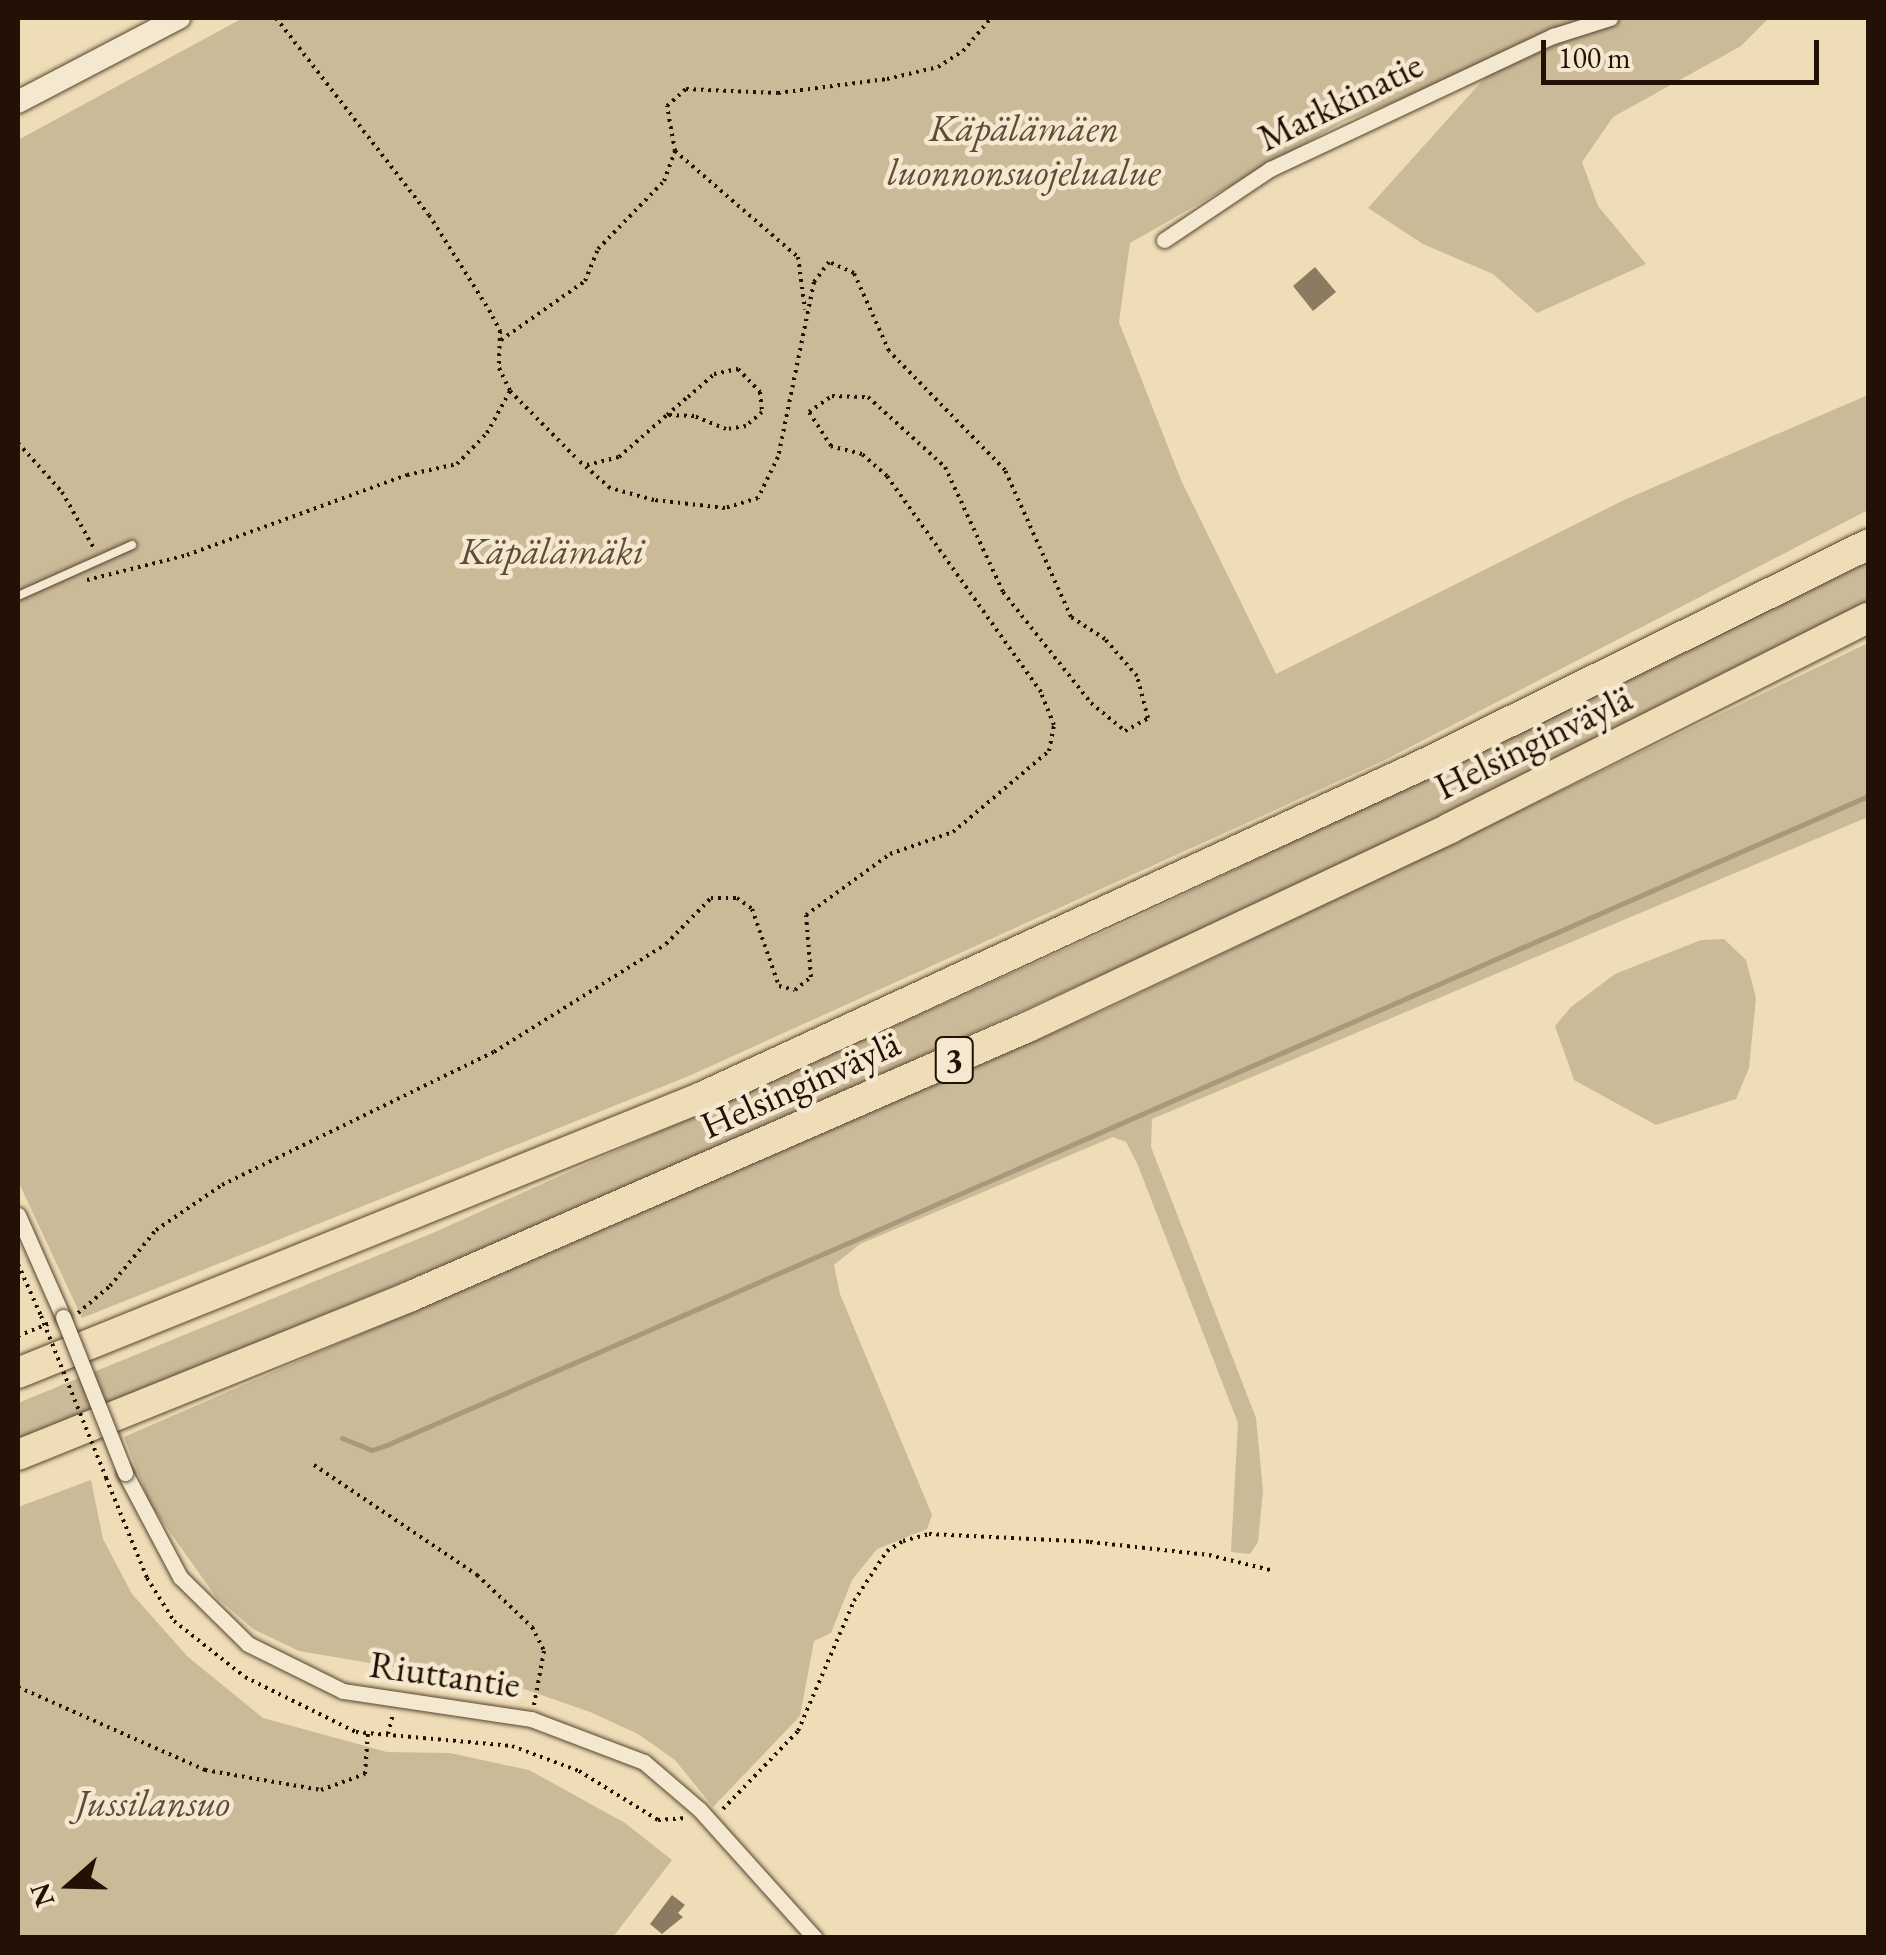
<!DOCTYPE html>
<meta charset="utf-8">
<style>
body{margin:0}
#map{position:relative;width:1886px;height:1955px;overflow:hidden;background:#eeddb6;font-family:"EB Garamond",serif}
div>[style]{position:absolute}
.green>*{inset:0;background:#cbba98}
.stream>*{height:5px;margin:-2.5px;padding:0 2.5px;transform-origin:2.5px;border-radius:2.5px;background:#a9987a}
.building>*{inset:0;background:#8d7b61}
.path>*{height:4px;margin-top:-2px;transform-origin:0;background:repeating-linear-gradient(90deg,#231105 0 2.5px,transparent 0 7.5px)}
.roads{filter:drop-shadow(0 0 2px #564431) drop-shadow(0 0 2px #564431)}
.service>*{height:8px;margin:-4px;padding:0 4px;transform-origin:4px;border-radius:4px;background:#f4e9d0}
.minor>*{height:15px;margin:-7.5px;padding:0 7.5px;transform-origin:7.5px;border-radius:7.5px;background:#f4e9d0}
.secondary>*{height:22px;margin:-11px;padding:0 11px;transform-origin:11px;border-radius:11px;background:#f4e9d0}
.motorway>*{height:30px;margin:-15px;padding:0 15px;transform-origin:15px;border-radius:15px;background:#eeddb6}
.path-bridge>*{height:4px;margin-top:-2px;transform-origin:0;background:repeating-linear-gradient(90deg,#231105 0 2.5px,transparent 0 7.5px)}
.bridges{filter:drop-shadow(0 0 2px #564431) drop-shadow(0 0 2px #564431)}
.minor-bridge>*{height:15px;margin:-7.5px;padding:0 7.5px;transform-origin:7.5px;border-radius:7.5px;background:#f4e9d0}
span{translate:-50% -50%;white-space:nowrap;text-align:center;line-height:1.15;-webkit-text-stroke:9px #f4e9d0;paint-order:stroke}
.shield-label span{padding:2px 8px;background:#f4e9d0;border:2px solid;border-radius:8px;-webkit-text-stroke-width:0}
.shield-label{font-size:35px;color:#231105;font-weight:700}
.street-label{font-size:38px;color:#231105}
.park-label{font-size:38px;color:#5e4c38;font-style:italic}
.frame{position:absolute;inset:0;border:20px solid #231105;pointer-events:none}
.north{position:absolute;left:20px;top:1835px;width:100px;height:100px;-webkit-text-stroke:8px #f4e9d0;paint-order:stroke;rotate:250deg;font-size:28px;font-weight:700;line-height:40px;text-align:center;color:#231105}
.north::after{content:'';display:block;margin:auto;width:35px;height:45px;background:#231105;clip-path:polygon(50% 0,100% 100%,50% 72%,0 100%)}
.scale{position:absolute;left:1541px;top:40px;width:278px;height:45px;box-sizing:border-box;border:5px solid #231105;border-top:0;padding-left:12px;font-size:30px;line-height:35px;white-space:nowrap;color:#231105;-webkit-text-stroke:8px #f4e9d0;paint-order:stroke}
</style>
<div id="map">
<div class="green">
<div style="clip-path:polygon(243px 18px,1769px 18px,1741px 46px,1613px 117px,1582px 162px,1598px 206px,1646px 264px,1537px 313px,1493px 274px,1423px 244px,1368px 208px,1500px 61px,1343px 122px,1130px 243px,1119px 322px,1181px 480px,1276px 674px,1624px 500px,1868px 395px,1868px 510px,1383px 761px,689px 1076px,82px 1318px,18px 1181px,18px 140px)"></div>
<div style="clip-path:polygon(1868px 562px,1868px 603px,1398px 841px,598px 1202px,18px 1440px,18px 1403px,435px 1232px,1135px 918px)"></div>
<div style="clip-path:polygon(1868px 643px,1868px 817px,1152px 1119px,1151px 1147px,1256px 1418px,1263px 1491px,1258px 1542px,1250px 1554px,1231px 1552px,1238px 1423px,1137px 1163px,1126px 1142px,1113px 1137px,860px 1244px,834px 1265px,840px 1294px,932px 1515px,927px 1529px,877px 1549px,852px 1580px,831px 1633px,814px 1641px,800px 1716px,713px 1807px,675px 1760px,638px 1734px,590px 1712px,524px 1689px,299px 1651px,253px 1629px,216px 1597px,150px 1504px,124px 1437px,1103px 1011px)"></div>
<div style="clip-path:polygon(1724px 939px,1746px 960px,1756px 998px,1749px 1068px,1736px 1099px,1656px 1125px,1574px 1080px,1555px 1026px,1571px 1007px,1615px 974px,1701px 940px)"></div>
<div style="clip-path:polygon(91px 1480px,103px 1539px,132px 1594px,188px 1657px,263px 1718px,387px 1752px,450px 1753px,529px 1770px,625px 1823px,672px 1860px,613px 1937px,18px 1937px,18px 1507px)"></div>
</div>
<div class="stream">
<div style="left:342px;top:1438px;width:32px;rotate:22deg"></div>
<div style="left:372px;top:1450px;width:18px;rotate:-19deg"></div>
<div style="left:389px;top:1444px;width:1615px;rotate:-23.66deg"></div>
</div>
<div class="building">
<div style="clip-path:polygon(1315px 267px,1336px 292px,1313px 311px,1293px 286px)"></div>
<div style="clip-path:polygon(672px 1895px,685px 1905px,678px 1913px,683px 1917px,662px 1934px,650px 1924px)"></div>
</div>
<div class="path">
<div style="left:276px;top:18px;width:249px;rotate:52.2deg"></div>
<div style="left:429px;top:215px;width:112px;rotate:57.7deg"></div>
<div style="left:489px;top:310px;width:24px;rotate:62deg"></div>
<div style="left:500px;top:331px;width:37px;rotate:92deg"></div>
<div style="left:499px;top:368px;width:25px;rotate:64deg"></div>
<div style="left:510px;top:391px;width:97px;rotate:45.4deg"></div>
<div style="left:675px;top:151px;width:162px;rotate:40.8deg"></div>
<div style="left:798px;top:257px;width:53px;rotate:82.5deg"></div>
<div style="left:501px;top:340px;width:103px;rotate:-35.1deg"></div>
<div style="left:585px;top:281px;width:35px;rotate:-68deg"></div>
<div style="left:598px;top:249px;width:95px;rotate:-45.9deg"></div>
<div style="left:664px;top:181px;width:32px;rotate:-70deg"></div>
<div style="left:675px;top:151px;width:46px;rotate:-100.1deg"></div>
<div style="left:667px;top:106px;width:25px;rotate:-42deg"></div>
<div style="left:686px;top:89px;width:92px;rotate:2.5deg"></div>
<div style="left:778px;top:93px;width:110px;rotate:-7.3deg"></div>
<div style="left:887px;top:79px;width:52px;rotate:-13.2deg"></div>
<div style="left:938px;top:67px;width:30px;rotate:-33deg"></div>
<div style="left:963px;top:51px;width:43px;rotate:-49.7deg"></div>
<div style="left:18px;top:443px;width:66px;rotate:48.1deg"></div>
<div style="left:62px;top:492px;width:67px;rotate:60.4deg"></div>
<div style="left:587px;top:465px;width:33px;rotate:-14deg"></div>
<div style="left:619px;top:457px;width:64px;rotate:-41.2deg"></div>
<div style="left:667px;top:415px;width:28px;rotate:-41deg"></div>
<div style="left:688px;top:397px;width:35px;rotate:-41deg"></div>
<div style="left:714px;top:374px;width:25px;rotate:-12deg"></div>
<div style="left:738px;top:369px;width:32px;rotate:46deg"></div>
<div style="left:760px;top:392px;width:20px;rotate:84deg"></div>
<div style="left:762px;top:412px;width:21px;rotate:139deg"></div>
<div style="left:746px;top:426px;width:20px;rotate:171deg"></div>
<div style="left:726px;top:429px;width:35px;rotate:-158deg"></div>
<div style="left:694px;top:416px;width:27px;rotate:-178deg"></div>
<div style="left:87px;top:580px;width:103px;rotate:-14deg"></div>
<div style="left:187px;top:555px;width:234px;rotate:-20deg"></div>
<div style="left:407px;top:475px;width:51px;rotate:-12.4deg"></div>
<div style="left:457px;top:464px;width:43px;rotate:-45.9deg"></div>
<div style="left:487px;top:433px;width:48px;rotate:-61.3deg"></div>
<div style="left:18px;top:1264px;width:57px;rotate:66.1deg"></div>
<div style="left:78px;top:1313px;width:42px;rotate:-40.2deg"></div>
<div style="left:110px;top:1286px;width:72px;rotate:-50.6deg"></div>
<div style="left:156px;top:1230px;width:80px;rotate:-34.3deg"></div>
<div style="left:222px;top:1185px;width:303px;rotate:-26.1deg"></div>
<div style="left:494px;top:1052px;width:203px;rotate:-32.1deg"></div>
<div style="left:666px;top:944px;width:64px;rotate:-45.6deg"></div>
<div style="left:711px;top:898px;width:26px"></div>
<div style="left:737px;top:898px;width:19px;rotate:36deg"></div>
<div style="left:752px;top:909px;width:82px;rotate:70.7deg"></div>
<div style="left:779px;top:986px;width:16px;rotate:14deg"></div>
<div style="left:795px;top:990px;width:21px;rotate:-39deg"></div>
<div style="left:811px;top:977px;width:62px;rotate:-94.6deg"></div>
<div style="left:806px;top:915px;width:104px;rotate:-36deg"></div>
<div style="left:890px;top:854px;width:67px;rotate:-19.2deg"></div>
<div style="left:953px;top:832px;width:126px;rotate:-40.2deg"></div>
<div style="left:1049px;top:751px;width:26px;rotate:-79deg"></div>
<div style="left:1054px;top:725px;width:35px;rotate:-112deg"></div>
<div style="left:1041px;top:692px;width:265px;rotate:-125.5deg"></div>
<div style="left:887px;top:476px;width:33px;rotate:-139deg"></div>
<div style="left:862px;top:454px;width:32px;rotate:-166deg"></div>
<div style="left:831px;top:446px;width:40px;rotate:-122.9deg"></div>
<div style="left:809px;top:412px;width:28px;rotate:-35deg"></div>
<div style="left:832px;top:396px;width:36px;rotate:2deg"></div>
<div style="left:868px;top:397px;width:104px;rotate:42.3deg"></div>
<div style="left:945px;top:467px;width:138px;rotate:65.1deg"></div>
<div style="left:1003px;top:592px;width:142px;rotate:51.6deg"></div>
<div style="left:1091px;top:703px;width:44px;rotate:39.5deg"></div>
<div style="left:1125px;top:731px;width:26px;rotate:-29deg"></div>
<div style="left:1148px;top:718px;width:43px;rotate:-104.7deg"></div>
<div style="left:1137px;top:676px;width:49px;rotate:-130.9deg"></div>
<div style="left:1105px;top:639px;width:40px;rotate:-147.1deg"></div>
<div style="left:1071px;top:617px;width:161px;rotate:-114.2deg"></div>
<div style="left:1005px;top:470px;width:166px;rotate:-134.3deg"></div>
<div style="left:889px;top:351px;width:85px;rotate:-114.2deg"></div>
<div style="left:854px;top:273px;width:27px;rotate:-156deg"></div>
<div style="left:829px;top:262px;width:25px;rotate:127deg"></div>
<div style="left:814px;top:282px;width:179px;rotate:101.6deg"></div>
<div style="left:778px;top:457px;width:46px;rotate:116deg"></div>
<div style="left:758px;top:498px;width:34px;rotate:163deg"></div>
<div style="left:725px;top:508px;width:71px;rotate:-173.6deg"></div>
<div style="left:654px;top:500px;width:46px;rotate:-164.7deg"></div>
<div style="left:610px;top:488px;width:44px;rotate:-138.7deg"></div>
<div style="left:18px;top:1336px;width:35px;rotate:-22deg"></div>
<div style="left:314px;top:1465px;width:197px;rotate:34deg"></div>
<div style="left:477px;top:1575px;width:76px;rotate:43.4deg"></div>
<div style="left:532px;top:1627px;width:27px;rotate:63deg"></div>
<div style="left:544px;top:1651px;width:55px;rotate:100.5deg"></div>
<div style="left:106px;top:1478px;width:108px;rotate:67.7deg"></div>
<div style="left:147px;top:1578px;width:51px;rotate:57.9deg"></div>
<div style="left:174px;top:1621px;width:90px;rotate:38.3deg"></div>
<div style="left:245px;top:1677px;width:124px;rotate:26.4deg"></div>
<div style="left:356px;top:1732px;width:157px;rotate:5.1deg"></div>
<div style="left:512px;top:1746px;width:72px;rotate:20.5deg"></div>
<div style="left:579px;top:1771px;width:93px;rotate:31.8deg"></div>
<div style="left:658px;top:1820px;width:29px;rotate:-4deg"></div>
<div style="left:18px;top:1687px;width:205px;rotate:23.9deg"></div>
<div style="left:205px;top:1770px;width:118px;rotate:9.8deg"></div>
<div style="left:321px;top:1790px;width:47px;rotate:-20deg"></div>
<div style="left:365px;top:1774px;width:42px;rotate:-85.9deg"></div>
<div style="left:388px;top:1734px;width:21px;rotate:-76deg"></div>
<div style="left:723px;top:1809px;width:108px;rotate:-46.1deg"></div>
<div style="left:798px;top:1731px;width:142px;rotate:-66.7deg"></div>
<div style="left:854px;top:1601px;width:60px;rotate:-56.6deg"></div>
<div style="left:887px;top:1551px;width:19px;rotate:-32deg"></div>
<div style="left:903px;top:1541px;width:27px;rotate:-15deg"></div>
<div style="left:929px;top:1534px;width:161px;rotate:2.8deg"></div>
<div style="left:1090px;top:1542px;width:120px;rotate:6.2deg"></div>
<div style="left:1209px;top:1555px;width:63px;rotate:13.8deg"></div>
</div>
<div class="roads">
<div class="service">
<div style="left:18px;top:596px;width:125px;rotate:-24.1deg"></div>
</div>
<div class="minor">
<div style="left:1164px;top:240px;width:128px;rotate:-33.8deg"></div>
<div style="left:1270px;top:169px;width:313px;rotate:-25.2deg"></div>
<div style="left:1553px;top:36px;width:60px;rotate:-17.5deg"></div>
<div style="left:18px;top:1215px;width:111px;rotate:66.2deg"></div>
<div style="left:125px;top:1473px;width:118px;rotate:62.1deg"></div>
<div style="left:180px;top:1577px;width:95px;rotate:44.6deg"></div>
<div style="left:248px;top:1644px;width:106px;rotate:26.3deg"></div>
<div style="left:343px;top:1691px;width:190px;rotate:8.5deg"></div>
<div style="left:531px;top:1719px;width:121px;rotate:20.8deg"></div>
<div style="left:644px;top:1762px;width:74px;rotate:40.6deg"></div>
<div style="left:700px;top:1810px;width:172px;rotate:48.1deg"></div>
</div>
<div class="secondary">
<div style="left:18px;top:102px;width:182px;rotate:-27.6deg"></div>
</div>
<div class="motorway">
<div style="left:18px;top:1373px;width:738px;rotate:-21.97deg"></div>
<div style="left:702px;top:1097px;width:791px;rotate:-24.75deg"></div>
<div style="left:1420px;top:766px;width:500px;rotate:-26.3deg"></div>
<div style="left:18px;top:1455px;width:422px;rotate:-22deg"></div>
<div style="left:409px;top:1297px;width:675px;rotate:-23.57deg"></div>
<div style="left:1028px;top:1027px;width:467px;rotate:-25.2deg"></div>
<div style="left:1450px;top:828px;width:468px;rotate:-26.7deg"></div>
</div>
</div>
<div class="path-bridge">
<div style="left:41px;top:1316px;width:175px;rotate:68.1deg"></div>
</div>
<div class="bridges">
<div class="minor-bridge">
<div style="left:63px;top:1317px;width:168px;rotate:68.3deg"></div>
</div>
</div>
<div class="shield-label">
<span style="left:954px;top:1060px">3</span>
</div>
<div class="street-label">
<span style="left:1340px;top:101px;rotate:-26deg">Markkinatie</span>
<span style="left:1533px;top:742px;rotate:-26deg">Helsinginväylä</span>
<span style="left:800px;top:1084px;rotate:-24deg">Helsinginväylä</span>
<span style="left:445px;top:1674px;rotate:8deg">Riuttantie</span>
</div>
<div class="park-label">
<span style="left:1024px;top:150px">Käpälämäen<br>luonnonsuojelualue</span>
<span style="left:552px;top:551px">Käpälämäki</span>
<span style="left:153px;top:1803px">Jussilansuo</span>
</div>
<div class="frame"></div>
<div class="north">N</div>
<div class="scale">100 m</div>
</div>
